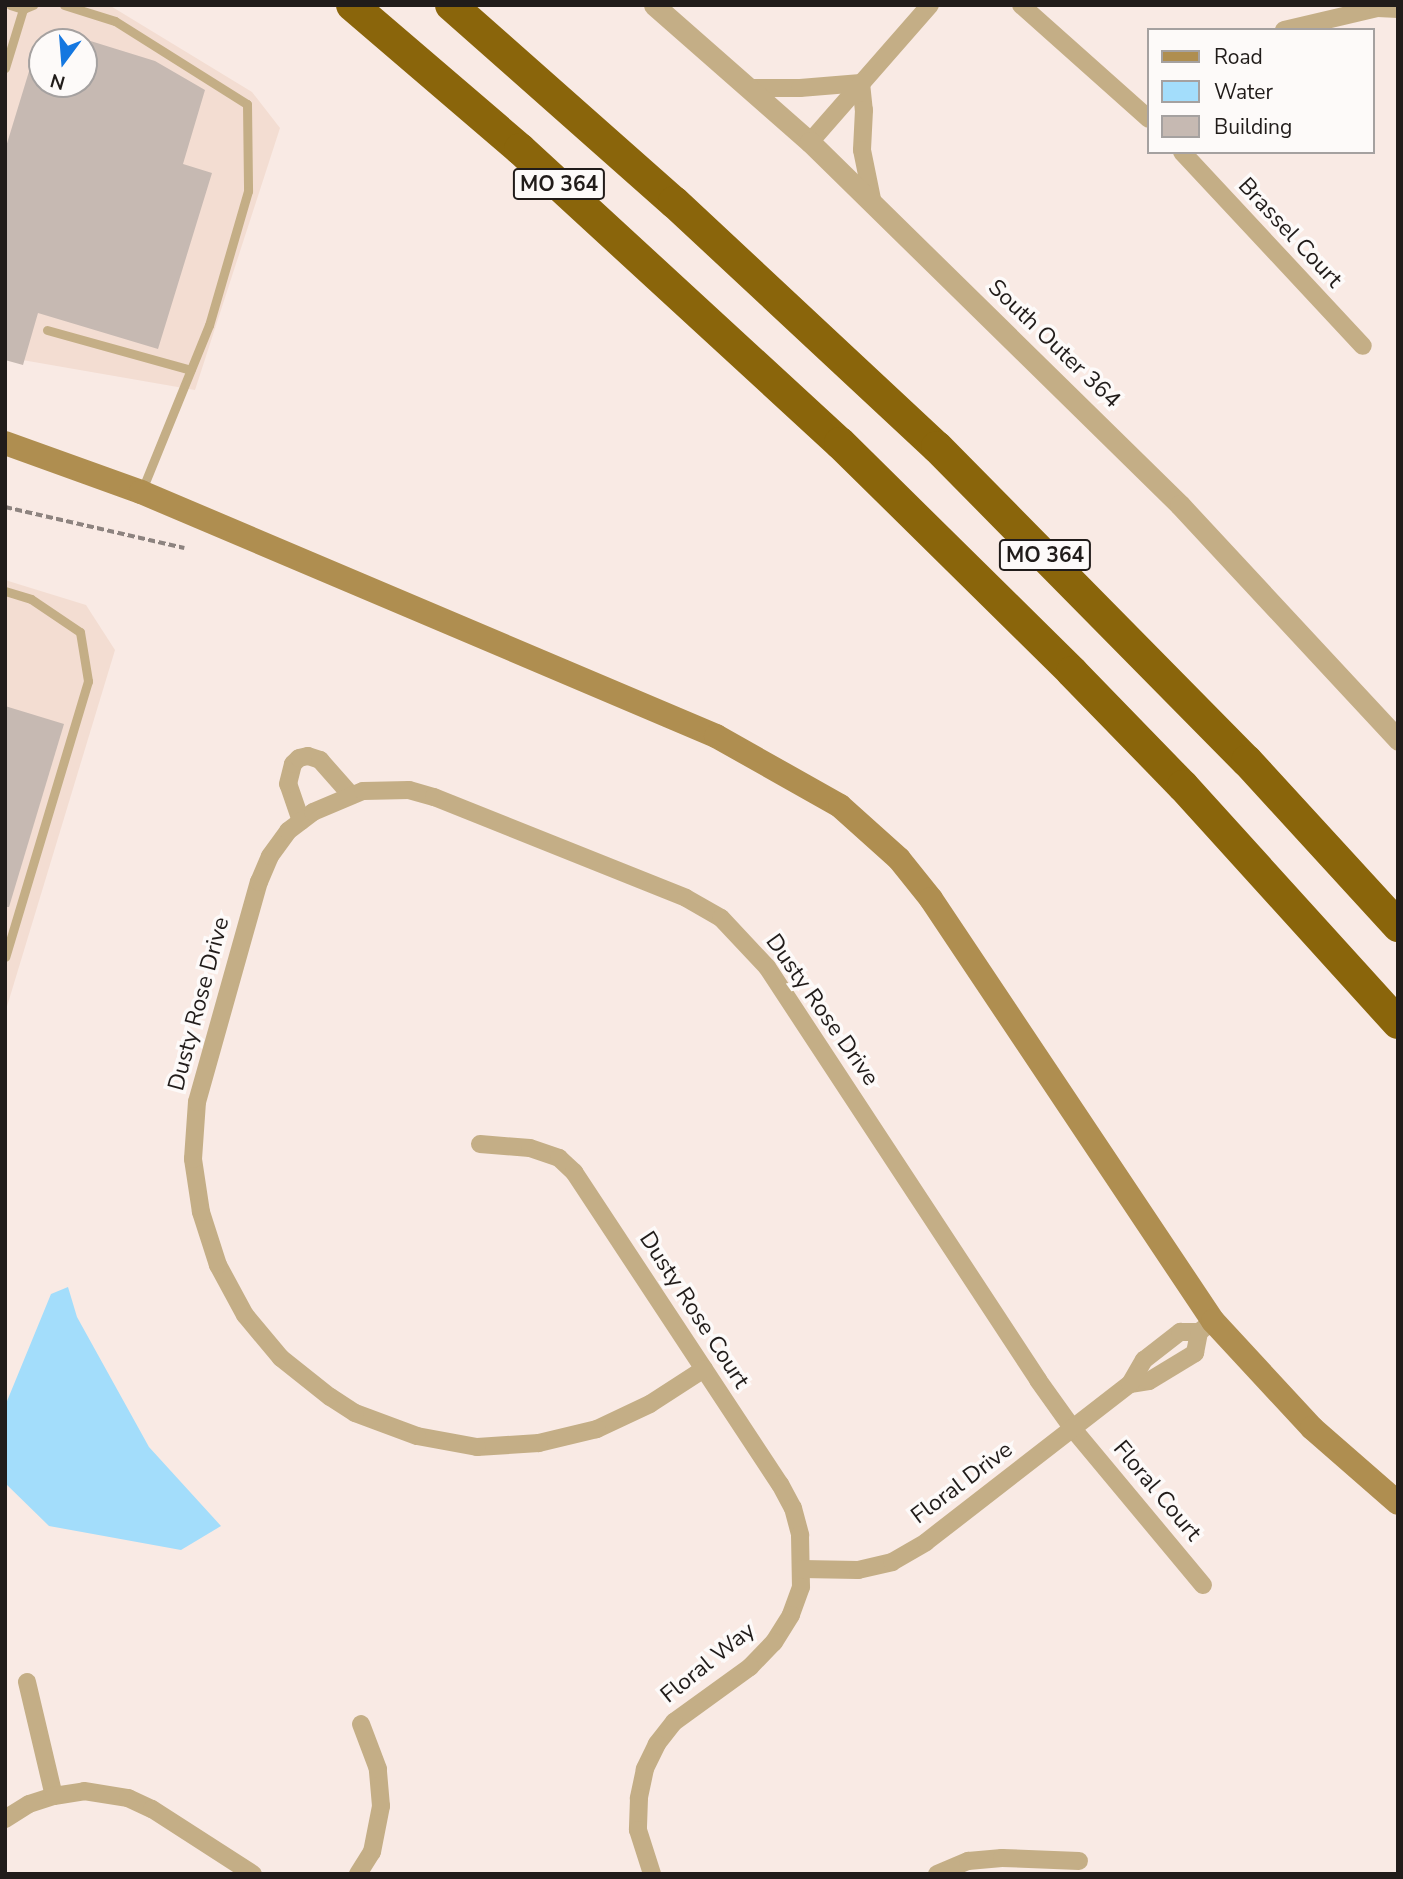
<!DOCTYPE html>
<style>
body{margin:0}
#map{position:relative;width:1403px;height:1879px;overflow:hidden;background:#f9eae4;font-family:"Nunito Sans",sans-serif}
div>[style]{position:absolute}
.built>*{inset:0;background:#f3ddd2}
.water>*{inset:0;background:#a3ddfb}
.building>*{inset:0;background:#c6b9b2}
.path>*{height:3.5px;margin-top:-1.75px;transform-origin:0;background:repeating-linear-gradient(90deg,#8d837f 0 7px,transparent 0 10.5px)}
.service>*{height:9px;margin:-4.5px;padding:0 4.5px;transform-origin:4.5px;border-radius:4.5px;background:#c4ae86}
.minor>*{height:18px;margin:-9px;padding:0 9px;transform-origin:9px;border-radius:9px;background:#c4ae86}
.tertiary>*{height:21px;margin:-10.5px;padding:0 10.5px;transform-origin:10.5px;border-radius:10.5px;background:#c4ae86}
.secondary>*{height:24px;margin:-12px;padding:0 12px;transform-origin:12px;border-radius:12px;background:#af8e50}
.motorway>*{height:32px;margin:-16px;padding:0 16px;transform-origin:16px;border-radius:16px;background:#8a650b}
span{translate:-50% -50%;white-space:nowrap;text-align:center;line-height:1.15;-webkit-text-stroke:7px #fdfaf9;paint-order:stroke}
.shield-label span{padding:2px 5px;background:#fdfaf9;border:2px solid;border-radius:5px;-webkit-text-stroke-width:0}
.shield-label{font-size:21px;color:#211c1a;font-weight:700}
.street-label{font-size:23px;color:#211c1a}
.frame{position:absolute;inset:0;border:7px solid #211c1a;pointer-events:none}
.legend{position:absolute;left:1147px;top:28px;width:228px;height:126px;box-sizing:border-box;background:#fdfaf9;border:2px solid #a5a1a0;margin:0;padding:9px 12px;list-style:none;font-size:21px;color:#211c1a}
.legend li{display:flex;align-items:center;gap:14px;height:35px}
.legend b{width:35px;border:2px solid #a5a1a0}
.north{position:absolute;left:28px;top:28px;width:70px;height:70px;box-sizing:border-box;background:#fdfaf9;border:2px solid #a5a1a0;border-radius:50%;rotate:196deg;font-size:19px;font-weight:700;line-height:28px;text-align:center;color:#211c1a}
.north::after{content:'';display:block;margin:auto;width:24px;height:32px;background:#1577e0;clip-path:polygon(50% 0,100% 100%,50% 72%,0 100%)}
</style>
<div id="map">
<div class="built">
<div style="clip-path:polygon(evenodd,5px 5px,109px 5px,252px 92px,280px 128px,195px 390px,5px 357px,5px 5px,42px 42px,84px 42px,84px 84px,42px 84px,42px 42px)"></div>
<div style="clip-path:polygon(5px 580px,86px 605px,115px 650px,5px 1013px)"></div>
</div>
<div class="water">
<div style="clip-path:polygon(68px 1287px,77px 1317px,149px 1447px,221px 1526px,181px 1550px,49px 1526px,5px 1483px,5px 1406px,51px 1294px)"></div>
</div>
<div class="building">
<div style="clip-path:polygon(84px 39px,155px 61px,205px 90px,183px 164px,212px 173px,158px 349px,38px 313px,23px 365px,5px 360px,5px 150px,38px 42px,42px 42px,42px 84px,84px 84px)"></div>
<div style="clip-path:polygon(5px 706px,64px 724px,9px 907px,5px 907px)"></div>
</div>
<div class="path">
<div style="left:5px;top:507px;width:184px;rotate:12.9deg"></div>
</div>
<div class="service">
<div style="left:10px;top:5px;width:14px;rotate:17deg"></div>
<div style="left:23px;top:9px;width:11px;rotate:-22deg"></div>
<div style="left:64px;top:5px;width:53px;rotate:17.4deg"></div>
<div style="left:115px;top:21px;width:156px;rotate:32.2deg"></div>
<div style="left:247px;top:104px;width:87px;rotate:89.3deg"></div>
<div style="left:248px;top:191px;width:140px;rotate:106.2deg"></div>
<div style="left:209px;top:325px;width:178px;rotate:112.1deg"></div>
<div style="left:5px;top:68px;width:62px;rotate:-73deg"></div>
<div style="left:47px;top:330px;width:149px;rotate:15.5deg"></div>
<div style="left:5px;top:591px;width:27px;rotate:17deg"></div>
<div style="left:31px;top:599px;width:59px;rotate:34deg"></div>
<div style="left:80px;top:632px;width:50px;rotate:80.7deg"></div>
<div style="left:88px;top:681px;width:288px;rotate:106.7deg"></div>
</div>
<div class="minor">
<div style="left:1021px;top:5px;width:171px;rotate:41.7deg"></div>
<div style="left:1284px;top:30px;width:97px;rotate:-13.2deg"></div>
<div style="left:1378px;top:8px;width:20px;rotate:3deg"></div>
<div style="left:748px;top:88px;width:52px"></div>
<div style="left:800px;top:88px;width:61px;rotate:-4.7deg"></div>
<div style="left:861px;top:83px;width:27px;rotate:84deg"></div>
<div style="left:864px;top:110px;width:40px;rotate:92.9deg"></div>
<div style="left:862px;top:150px;width:55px;rotate:78.5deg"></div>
<div style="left:810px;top:142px;width:182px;rotate:-48.8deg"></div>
<div style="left:1182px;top:152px;width:265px;rotate:47deg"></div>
<div style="left:301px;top:821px;width:39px;rotate:-109deg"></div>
<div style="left:288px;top:784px;width:21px;rotate:-76deg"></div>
<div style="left:293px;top:764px;width:8px;rotate:-45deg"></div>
<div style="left:299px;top:758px;width:9px;rotate:-13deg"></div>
<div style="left:308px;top:756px;width:13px;rotate:18deg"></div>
<div style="left:320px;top:760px;width:47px;rotate:48.5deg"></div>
<div style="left:480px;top:1144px;width:50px;rotate:4.6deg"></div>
<div style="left:530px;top:1148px;width:31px;rotate:19deg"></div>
<div style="left:559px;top:1158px;width:21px;rotate:43deg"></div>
<div style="left:574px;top:1172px;width:374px;rotate:56.6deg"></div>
<div style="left:780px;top:1484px;width:27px;rotate:62deg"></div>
<div style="left:793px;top:1508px;width:28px;rotate:75deg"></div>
<div style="left:800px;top:1535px;width:52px;rotate:88.9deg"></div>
<div style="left:801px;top:1587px;width:30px;rotate:110deg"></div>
<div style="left:791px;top:1615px;width:32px;rotate:122deg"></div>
<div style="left:774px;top:1642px;width:35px;rotate:134deg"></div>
<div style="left:750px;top:1667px;width:94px;rotate:144.1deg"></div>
<div style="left:674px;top:1722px;width:28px;rotate:128deg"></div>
<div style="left:657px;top:1744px;width:28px;rotate:116deg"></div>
<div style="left:645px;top:1769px;width:30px;rotate:102deg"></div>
<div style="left:639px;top:1798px;width:32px;rotate:92deg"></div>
<div style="left:638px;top:1830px;width:46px;rotate:72.3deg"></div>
<div style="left:704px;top:1369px;width:64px;rotate:147.1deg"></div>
<div style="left:650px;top:1404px;width:59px;rotate:154.7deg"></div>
<div style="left:597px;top:1429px;width:60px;rotate:166.4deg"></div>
<div style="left:539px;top:1443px;width:62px;rotate:176.3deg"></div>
<div style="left:477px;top:1447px;width:61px;rotate:-169.6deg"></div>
<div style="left:417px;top:1436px;width:66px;rotate:-159.6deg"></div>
<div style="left:355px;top:1413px;width:30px;rotate:-147deg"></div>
<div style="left:330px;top:1397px;width:63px;rotate:-141.5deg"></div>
<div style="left:281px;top:1358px;width:56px;rotate:-129.9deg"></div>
<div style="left:245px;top:1315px;width:57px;rotate:-118.4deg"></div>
<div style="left:218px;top:1265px;width:56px;rotate:-107.8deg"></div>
<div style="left:201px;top:1212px;width:54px;rotate:-98.6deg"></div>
<div style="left:193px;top:1159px;width:57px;rotate:-86deg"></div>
<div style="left:197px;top:1102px;width:229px;rotate:-74.3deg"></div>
<div style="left:259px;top:882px;width:28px;rotate:-67deg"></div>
<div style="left:270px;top:856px;width:31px;rotate:-54deg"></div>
<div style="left:288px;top:831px;width:31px;rotate:-37deg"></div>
<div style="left:313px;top:812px;width:54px;rotate:-22.8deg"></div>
<div style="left:363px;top:791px;width:46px;rotate:-1.2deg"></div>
<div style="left:409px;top:790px;width:26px;rotate:16deg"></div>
<div style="left:434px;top:797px;width:271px;rotate:21.8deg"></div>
<div style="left:686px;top:898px;width:40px;rotate:29.7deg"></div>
<div style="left:721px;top:918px;width:67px;rotate:46.8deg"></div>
<div style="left:767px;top:967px;width:494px;rotate:56.7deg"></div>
<div style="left:1038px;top:1380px;width:60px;rotate:54.5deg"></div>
<div style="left:1073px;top:1429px;width:203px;rotate:50.2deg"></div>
<div style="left:1130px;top:1384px;width:19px;rotate:-9deg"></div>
<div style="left:1149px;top:1381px;width:54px;rotate:-31.3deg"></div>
<div style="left:1195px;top:1353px;width:21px;rotate:-79deg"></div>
<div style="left:802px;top:1569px;width:56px;rotate:1deg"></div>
<div style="left:858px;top:1570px;width:35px;rotate:-13deg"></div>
<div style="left:892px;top:1562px;width:39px;rotate:-30deg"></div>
<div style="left:926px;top:1542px;width:258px;rotate:-37.8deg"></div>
<div style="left:1130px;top:1384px;width:28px;rotate:-60deg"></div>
<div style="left:1144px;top:1360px;width:46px;rotate:-37.9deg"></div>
<div style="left:1180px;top:1332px;width:19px"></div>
<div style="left:1199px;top:1332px;width:18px;rotate:-38deg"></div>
<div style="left:27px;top:1682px;width:117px;rotate:76.7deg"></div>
<div style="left:5px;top:1819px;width:28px;rotate:-32deg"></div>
<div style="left:29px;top:1804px;width:26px;rotate:-18deg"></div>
<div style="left:54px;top:1796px;width:30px;rotate:-9deg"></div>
<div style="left:84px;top:1791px;width:45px;rotate:9deg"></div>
<div style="left:128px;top:1798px;width:26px;rotate:25deg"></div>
<div style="left:152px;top:1809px;width:120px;rotate:32.8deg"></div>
<div style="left:358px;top:1874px;width:26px;rotate:-58deg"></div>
<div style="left:372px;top:1852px;width:47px;rotate:-78.9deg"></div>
<div style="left:381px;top:1806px;width:37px;rotate:-95deg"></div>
<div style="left:378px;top:1769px;width:48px;rotate:-110.7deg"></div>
<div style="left:937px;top:1874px;width:34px;rotate:-23deg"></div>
<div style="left:968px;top:1861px;width:34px;rotate:-5deg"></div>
<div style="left:1002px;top:1858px;width:77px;rotate:2.2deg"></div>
</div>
<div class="tertiary">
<div style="left:654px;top:5px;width:208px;rotate:41.3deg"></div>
<div style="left:810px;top:142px;width:518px;rotate:44.45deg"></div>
<div style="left:1180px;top:505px;width:321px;rotate:47.1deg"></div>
</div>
<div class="secondary">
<div style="left:5px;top:443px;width:145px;rotate:19.8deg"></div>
<div style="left:141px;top:492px;width:625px;rotate:22.99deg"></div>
<div style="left:716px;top:736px;width:142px;rotate:29.4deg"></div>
<div style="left:840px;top:806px;width:79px;rotate:41.9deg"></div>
<div style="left:899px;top:859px;width:51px;rotate:51.3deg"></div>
<div style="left:931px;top:899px;width:508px;rotate:56.25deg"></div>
<div style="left:1213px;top:1321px;width:146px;rotate:47.2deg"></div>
<div style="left:1312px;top:1428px;width:114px;rotate:41.1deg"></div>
</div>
<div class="motorway">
<div style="left:352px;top:5px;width:221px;rotate:40.6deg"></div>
<div style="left:520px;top:149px;width:435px;rotate:42.6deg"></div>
<div style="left:840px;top:443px;width:326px;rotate:44.6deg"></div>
<div style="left:1072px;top:672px;width:159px;rotate:45.8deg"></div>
<div style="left:1183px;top:786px;width:320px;rotate:47.8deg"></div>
<div style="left:451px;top:5px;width:298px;rotate:41.5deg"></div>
<div style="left:674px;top:202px;width:359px;rotate:43deg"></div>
<div style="left:937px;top:447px;width:441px;rotate:45.4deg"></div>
<div style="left:1247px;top:761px;width:224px;rotate:47.5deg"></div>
</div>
<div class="shield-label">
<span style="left:559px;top:184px">MO 364</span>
<span style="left:1045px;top:555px">MO 364</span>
</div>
<div class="street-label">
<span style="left:1290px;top:233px;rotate:47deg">Brassel Court</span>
<span style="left:1054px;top:344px;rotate:44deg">South Outer 364</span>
<span style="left:199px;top:1004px;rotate:-75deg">Dusty Rose Drive</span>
<span style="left:822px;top:1010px;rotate:55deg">Dusty Rose Drive</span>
<span style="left:694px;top:1310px;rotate:57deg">Dusty Rose Court</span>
<span style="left:962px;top:1483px;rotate:-37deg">Floral Drive</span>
<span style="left:1157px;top:1491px;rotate:50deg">Floral Court</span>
<span style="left:708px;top:1663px;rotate:-39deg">Floral Way</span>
</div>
<div class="frame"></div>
<ul class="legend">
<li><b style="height:9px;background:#af8e50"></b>Road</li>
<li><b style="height:19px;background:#a3ddfb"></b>Water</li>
<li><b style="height:19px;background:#c6b9b2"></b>Building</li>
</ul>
<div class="north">N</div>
</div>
